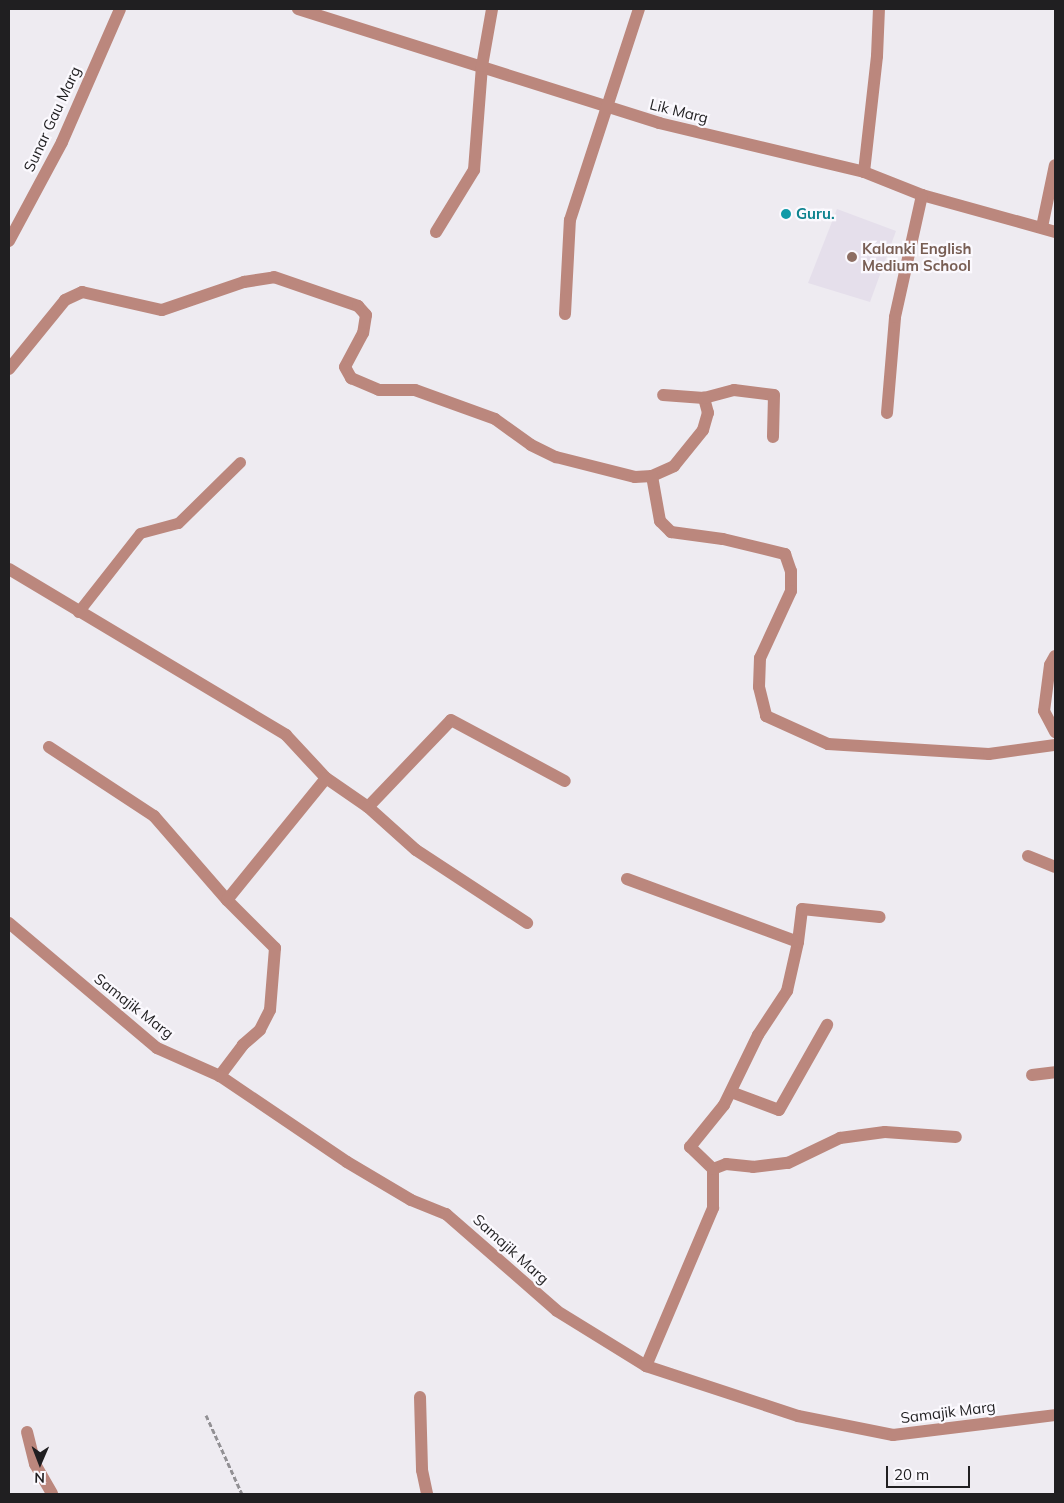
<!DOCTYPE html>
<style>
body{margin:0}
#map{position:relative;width:1064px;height:1503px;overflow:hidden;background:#eeebf1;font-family:Mulish,sans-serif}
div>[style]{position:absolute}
.built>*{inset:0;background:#e5dfeb}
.path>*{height:3px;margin-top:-1.5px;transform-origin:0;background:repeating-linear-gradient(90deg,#929094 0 5px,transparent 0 7.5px)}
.lane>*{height:11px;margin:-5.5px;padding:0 5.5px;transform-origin:5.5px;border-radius:5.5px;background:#bb877d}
.street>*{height:12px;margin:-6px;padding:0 6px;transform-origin:6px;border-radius:6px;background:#bb877d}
.dots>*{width:14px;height:14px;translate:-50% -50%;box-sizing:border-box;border:2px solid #fbf9fe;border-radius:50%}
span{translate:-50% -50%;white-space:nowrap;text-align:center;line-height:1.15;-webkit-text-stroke:4.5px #fbf9fe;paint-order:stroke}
.street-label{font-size:15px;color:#201f21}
.culture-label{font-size:15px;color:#0d838f;font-weight:700}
.left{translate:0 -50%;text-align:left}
.education-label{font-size:15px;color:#785e54;font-weight:700}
.frame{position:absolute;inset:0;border:10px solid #201f21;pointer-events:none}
.north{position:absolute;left:15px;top:1438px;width:50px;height:50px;-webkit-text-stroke:4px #fbf9fe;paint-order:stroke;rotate:181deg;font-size:14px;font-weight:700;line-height:20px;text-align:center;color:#201f21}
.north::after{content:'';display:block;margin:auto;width:18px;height:22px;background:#201f21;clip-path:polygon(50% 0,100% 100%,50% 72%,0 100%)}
.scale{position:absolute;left:886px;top:1466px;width:84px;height:22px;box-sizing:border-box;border:2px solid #201f21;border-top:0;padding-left:6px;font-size:15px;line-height:18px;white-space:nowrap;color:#201f21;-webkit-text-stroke:4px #fbf9fe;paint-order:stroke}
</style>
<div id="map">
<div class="built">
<div style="clip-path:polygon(837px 209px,896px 231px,870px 302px,808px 283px)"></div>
</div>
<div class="path">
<div style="left:206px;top:1415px;width:87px;rotate:65.5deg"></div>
</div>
<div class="lane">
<div style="left:78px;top:612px;width:100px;rotate:-51.9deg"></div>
<div style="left:140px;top:533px;width:39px;rotate:-15deg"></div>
<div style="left:178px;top:523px;width:87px;rotate:-44.5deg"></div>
</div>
<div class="street">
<div style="left:298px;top:9px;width:379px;rotate:17.5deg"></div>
<div style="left:659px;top:123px;width:211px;rotate:13.4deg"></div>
<div style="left:864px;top:172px;width:62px;rotate:21.6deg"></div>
<div style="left:922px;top:195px;width:138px;rotate:15.5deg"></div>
<div style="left:864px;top:172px;width:117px;rotate:-83.6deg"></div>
<div style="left:877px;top:56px;width:47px;rotate:-87.6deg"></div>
<div style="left:1042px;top:227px;width:63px;rotate:-78.2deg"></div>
<div style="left:436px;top:232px;width:73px;rotate:-58.5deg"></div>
<div style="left:474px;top:170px;width:104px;rotate:-85.6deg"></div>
<div style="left:482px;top:66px;width:58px;rotate:-80deg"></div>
<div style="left:9px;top:241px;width:112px;rotate:-61.8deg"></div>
<div style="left:62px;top:142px;width:145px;rotate:-66.4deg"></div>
<div style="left:565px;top:314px;width:94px;rotate:-87deg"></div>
<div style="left:570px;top:220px;width:222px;rotate:-71.9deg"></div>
<div style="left:9px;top:369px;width:89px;rotate:-50.9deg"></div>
<div style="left:65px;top:300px;width:19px;rotate:-25deg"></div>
<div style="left:82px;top:292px;width:82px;rotate:12.7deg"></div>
<div style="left:162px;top:310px;width:87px;rotate:-18.9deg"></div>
<div style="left:244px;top:282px;width:30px;rotate:-9deg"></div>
<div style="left:274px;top:277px;width:89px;rotate:19deg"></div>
<div style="left:358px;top:306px;width:12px;rotate:48deg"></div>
<div style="left:366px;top:315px;width:18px;rotate:99deg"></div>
<div style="left:363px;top:333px;width:38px;rotate:118deg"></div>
<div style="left:345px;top:367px;width:13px;rotate:61deg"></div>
<div style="left:351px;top:378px;width:30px;rotate:23deg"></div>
<div style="left:379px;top:390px;width:36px"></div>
<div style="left:415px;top:390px;width:85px;rotate:19.9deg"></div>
<div style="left:495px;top:419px;width:44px;rotate:35.8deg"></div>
<div style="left:531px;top:445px;width:28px;rotate:26deg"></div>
<div style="left:556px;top:457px;width:81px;rotate:14.2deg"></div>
<div style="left:635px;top:477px;width:17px;rotate:-3deg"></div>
<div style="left:652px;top:476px;width:24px;rotate:-24deg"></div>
<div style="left:674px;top:466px;width:46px;rotate:-51.1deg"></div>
<div style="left:703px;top:430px;width:18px;rotate:-74deg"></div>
<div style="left:708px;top:413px;width:16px;rotate:-105deg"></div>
<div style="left:704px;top:398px;width:41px;rotate:-175.8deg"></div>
<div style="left:704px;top:398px;width:31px;rotate:-15deg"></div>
<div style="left:734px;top:390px;width:40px;rotate:7.1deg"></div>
<div style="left:774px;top:395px;width:42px;rotate:91.4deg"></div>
<div style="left:887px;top:413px;width:96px;rotate:-85.2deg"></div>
<div style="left:895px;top:317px;width:125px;rotate:-77.5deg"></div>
<div style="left:652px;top:476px;width:46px;rotate:79.9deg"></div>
<div style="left:660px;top:521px;width:16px;rotate:45deg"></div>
<div style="left:671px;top:532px;width:52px;rotate:7.7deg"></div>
<div style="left:723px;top:539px;width:64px;rotate:13.6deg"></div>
<div style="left:785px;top:554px;width:18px;rotate:71deg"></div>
<div style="left:791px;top:571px;width:20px;rotate:90deg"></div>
<div style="left:791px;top:591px;width:74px;rotate:114.8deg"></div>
<div style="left:760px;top:658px;width:29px;rotate:92deg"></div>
<div style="left:759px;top:687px;width:30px;rotate:76deg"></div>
<div style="left:766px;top:716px;width:68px;rotate:24.3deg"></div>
<div style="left:828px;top:744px;width:161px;rotate:3.6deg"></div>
<div style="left:989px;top:754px;width:67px;rotate:-7.8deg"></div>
<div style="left:9px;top:569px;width:323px;rotate:30.9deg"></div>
<div style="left:286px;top:735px;width:59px;rotate:47.1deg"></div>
<div style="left:326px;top:778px;width:51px;rotate:34.6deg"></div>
<div style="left:368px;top:807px;width:64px;rotate:41.9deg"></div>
<div style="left:416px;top:850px;width:133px;rotate:33.3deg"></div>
<div style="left:1055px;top:656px;width:10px;rotate:119deg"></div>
<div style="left:1050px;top:665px;width:46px;rotate:97.4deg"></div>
<div style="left:1044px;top:711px;width:24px;rotate:62deg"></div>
<div style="left:49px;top:747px;width:126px;rotate:33.3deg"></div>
<div style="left:154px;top:816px;width:111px;rotate:49deg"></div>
<div style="left:227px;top:900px;width:68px;rotate:45deg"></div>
<div style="left:275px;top:948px;width:62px;rotate:94.6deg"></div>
<div style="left:270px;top:1010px;width:22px;rotate:117deg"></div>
<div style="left:260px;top:1030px;width:23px;rotate:139deg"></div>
<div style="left:243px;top:1045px;width:39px;rotate:127deg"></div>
<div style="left:368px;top:807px;width:120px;rotate:-46.3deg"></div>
<div style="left:451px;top:720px;width:129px;rotate:28.2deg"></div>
<div style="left:1028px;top:856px;width:29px;rotate:22deg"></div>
<div style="left:627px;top:879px;width:182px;rotate:20.2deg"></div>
<div style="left:227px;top:900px;width:157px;rotate:-50.9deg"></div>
<div style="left:9px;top:923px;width:194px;rotate:40.2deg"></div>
<div style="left:157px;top:1048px;width:69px;rotate:24deg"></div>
<div style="left:220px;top:1076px;width:153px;rotate:34.1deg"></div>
<div style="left:347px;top:1162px;width:74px;rotate:30.7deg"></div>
<div style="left:411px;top:1200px;width:38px;rotate:22deg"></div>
<div style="left:446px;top:1214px;width:147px;rotate:41.1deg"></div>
<div style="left:557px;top:1311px;width:105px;rotate:31.7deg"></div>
<div style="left:646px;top:1366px;width:160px;rotate:18.2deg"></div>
<div style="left:798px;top:1416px;width:97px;rotate:11.3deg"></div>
<div style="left:893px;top:1435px;width:163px;rotate:-7deg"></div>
<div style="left:1032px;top:1075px;width:23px;rotate:-7deg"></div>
<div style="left:731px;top:1092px;width:51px;rotate:20.6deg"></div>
<div style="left:779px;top:1110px;width:98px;rotate:-60.5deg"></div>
<div style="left:713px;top:1169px;width:14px;rotate:-21deg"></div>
<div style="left:726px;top:1164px;width:27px;rotate:6deg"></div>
<div style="left:753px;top:1167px;width:35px;rotate:-7deg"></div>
<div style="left:788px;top:1163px;width:58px;rotate:-25.7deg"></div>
<div style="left:840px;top:1138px;width:45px;rotate:-7.6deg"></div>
<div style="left:885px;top:1132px;width:71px;rotate:4deg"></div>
<div style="left:646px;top:1366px;width:172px;rotate:-67deg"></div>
<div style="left:713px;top:1208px;width:39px;rotate:-90deg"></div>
<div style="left:713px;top:1169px;width:32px;rotate:-136deg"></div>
<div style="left:690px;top:1147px;width:54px;rotate:-51deg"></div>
<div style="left:724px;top:1105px;width:78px;rotate:-64.1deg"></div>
<div style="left:758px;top:1035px;width:53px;rotate:-56.6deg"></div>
<div style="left:787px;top:991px;width:50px;rotate:-77.3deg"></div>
<div style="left:798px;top:942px;width:33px;rotate:-83deg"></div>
<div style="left:802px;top:909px;width:78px;rotate:5.9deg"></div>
<div style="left:420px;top:1397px;width:73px;rotate:88.4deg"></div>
<div style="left:422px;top:1470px;width:25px;rotate:78deg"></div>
<div style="left:27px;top:1432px;width:33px;rotate:76deg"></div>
<div style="left:35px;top:1464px;width:34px;rotate:60deg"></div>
</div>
<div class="dots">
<div style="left:786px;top:214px;background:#0f9aa8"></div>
<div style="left:852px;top:257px;background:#8d6e63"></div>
</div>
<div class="street-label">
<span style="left:679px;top:111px;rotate:14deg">Lik Marg</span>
<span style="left:52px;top:119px;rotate:-65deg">Sunar Gau Marg</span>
<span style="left:134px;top:1006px;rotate:38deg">Samajik Marg</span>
<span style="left:511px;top:1249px;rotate:42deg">Samajik Marg</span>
<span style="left:948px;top:1412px;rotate:-7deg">Samajik Marg</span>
</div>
<div class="culture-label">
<span class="left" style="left:796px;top:214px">Guru.</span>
</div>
<div class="education-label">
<span class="left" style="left:862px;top:257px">Kalanki English<br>Medium School</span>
</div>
<div class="frame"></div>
<div class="north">N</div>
<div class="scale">20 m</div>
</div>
